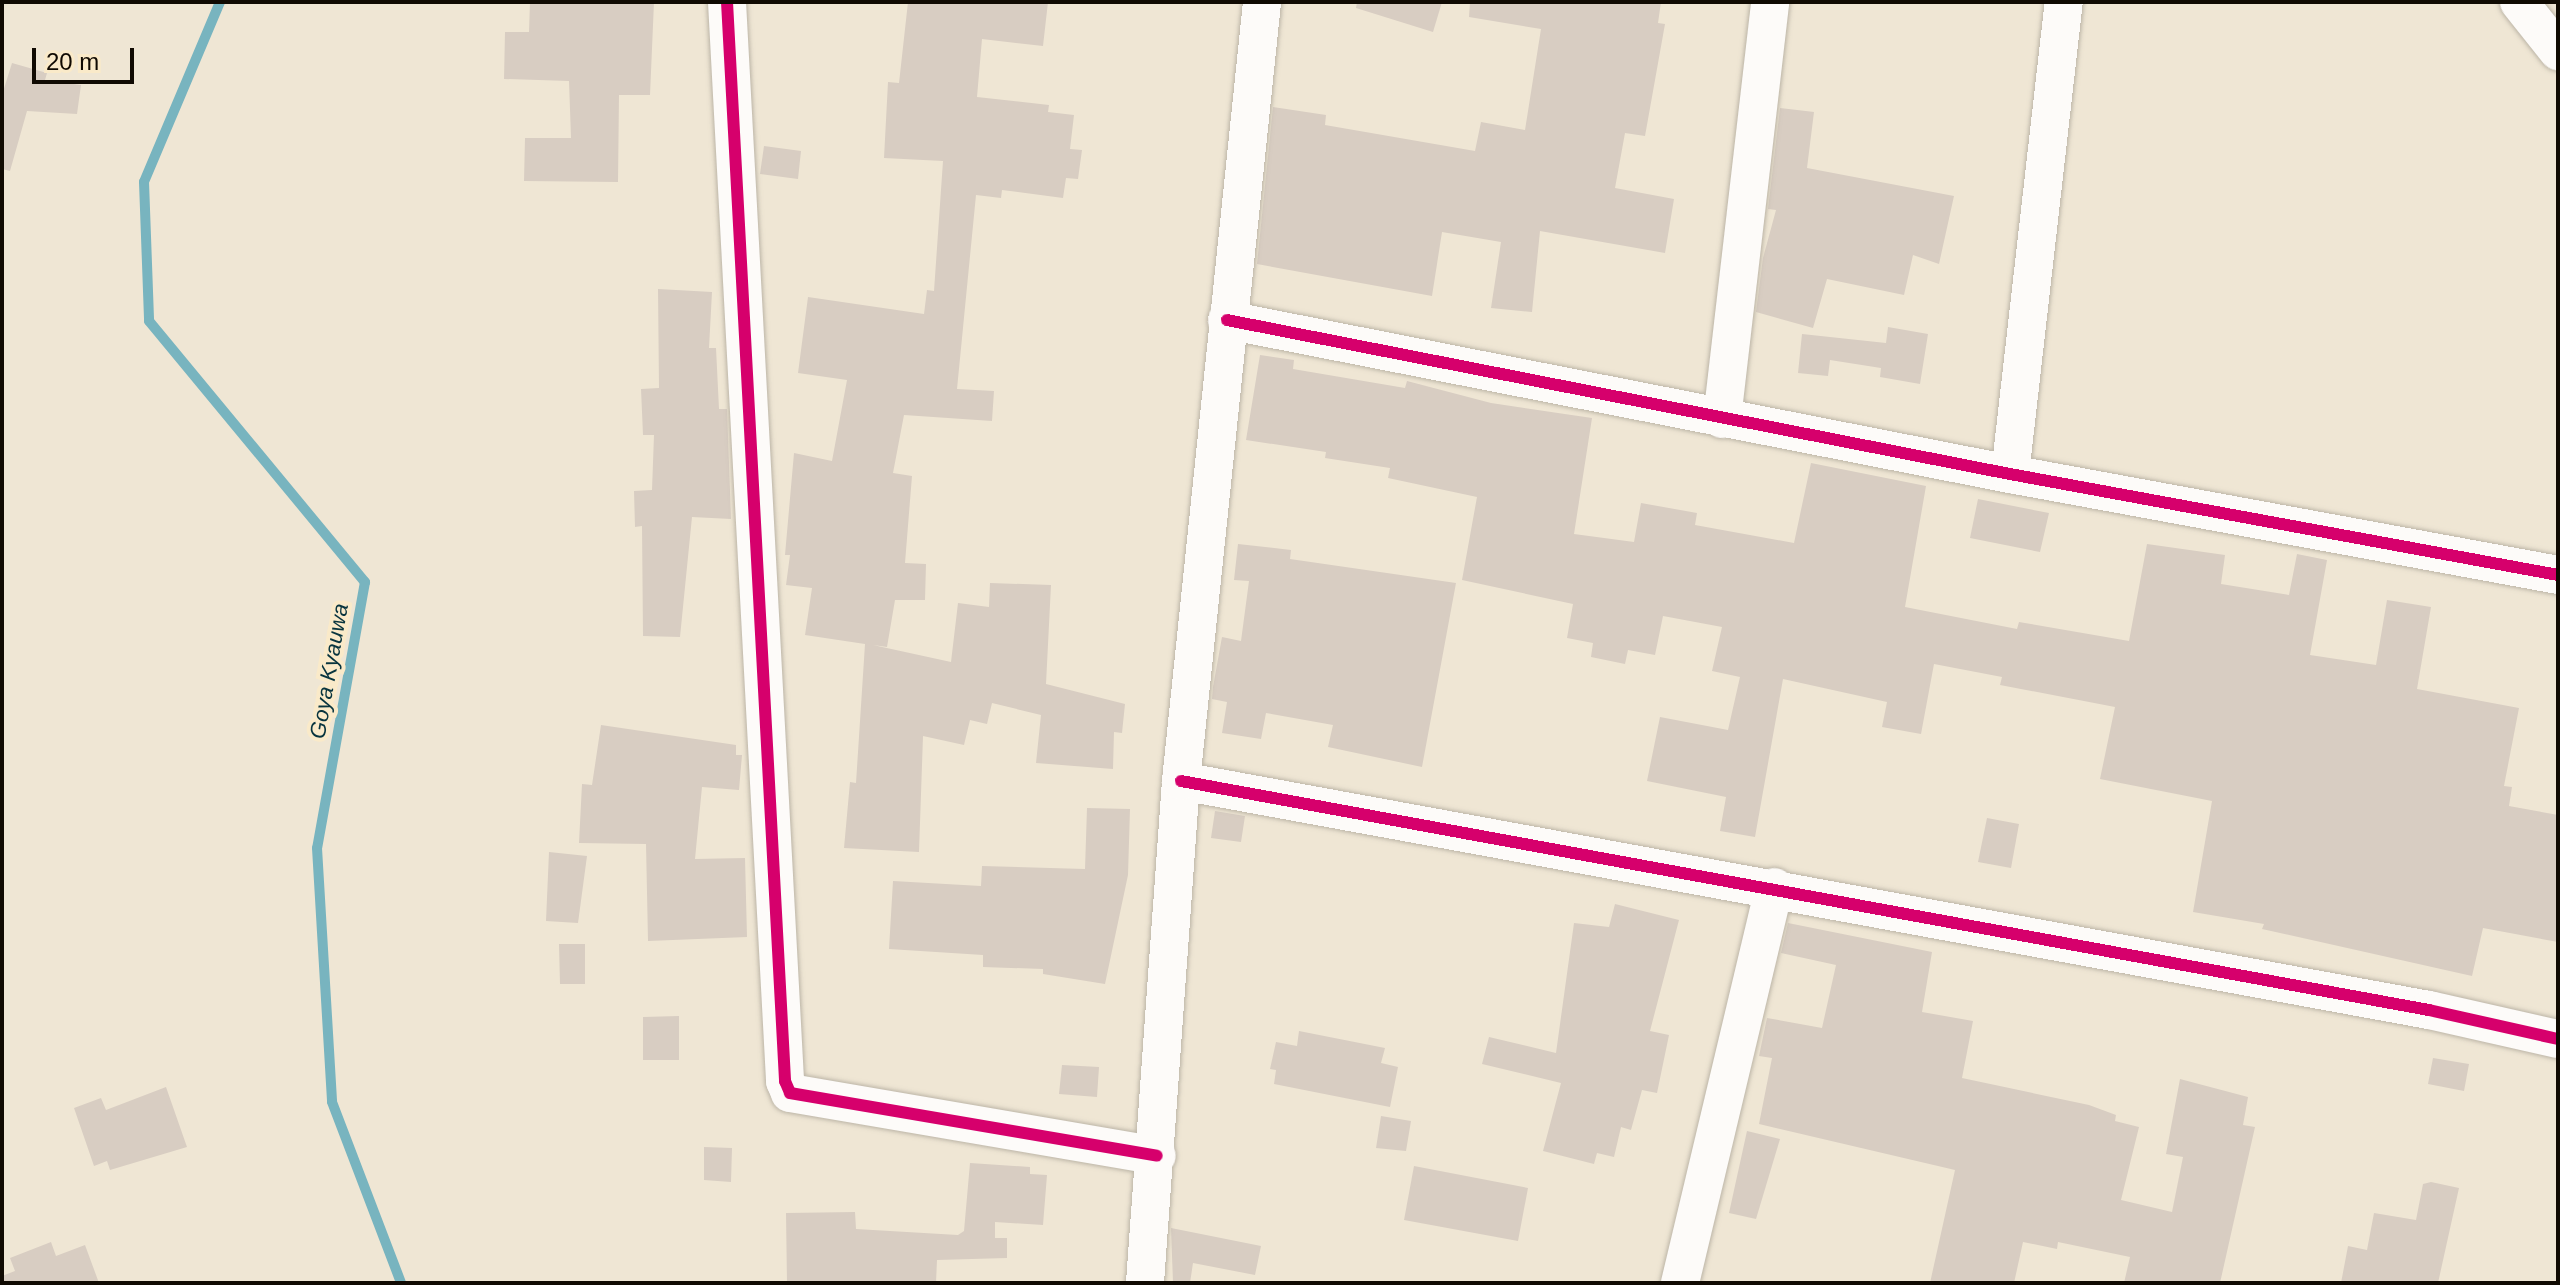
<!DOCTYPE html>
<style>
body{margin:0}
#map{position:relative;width:2560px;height:1285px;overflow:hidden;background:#efe6d4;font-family:Arial,sans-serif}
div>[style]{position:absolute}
.stream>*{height:10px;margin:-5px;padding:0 5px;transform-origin:5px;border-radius:5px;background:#78b4bf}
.building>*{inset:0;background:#d8cdc2}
.roads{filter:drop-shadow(0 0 2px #bcb5a7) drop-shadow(0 0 2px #bcb5a7)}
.minor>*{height:38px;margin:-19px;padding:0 19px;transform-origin:19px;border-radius:19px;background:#fdfbf9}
.cycleway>*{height:12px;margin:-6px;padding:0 6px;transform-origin:6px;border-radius:6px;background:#d6006c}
span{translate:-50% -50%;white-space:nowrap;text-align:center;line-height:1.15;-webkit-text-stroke:8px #faeac9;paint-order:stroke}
.water-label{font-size:22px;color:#08343e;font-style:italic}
.frame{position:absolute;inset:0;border:4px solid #100a02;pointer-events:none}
.scale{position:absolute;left:32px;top:48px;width:102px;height:36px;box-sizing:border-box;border:4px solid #100a02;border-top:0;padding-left:10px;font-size:24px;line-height:28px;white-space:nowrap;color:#100a02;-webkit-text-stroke:6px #faeac9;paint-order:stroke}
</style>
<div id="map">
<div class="stream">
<div style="left:220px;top:2px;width:195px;rotate:112.9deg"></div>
<div style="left:144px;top:182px;width:139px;rotate:87.9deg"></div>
<div style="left:149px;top:321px;width:339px;rotate:50.4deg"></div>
<div style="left:365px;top:582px;width:270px;rotate:100.2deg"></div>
<div style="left:317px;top:848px;width:254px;rotate:86.6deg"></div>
<div style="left:332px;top:1102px;width:194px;rotate:69.1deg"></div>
</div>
<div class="building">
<div style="clip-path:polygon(530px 2px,654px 2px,650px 95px,619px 95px,618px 182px,524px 181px,525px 138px,571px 138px,569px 81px,504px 79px,505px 32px,529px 32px)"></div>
<div style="clip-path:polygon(908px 2px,1048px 2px,1043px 46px,982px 39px,977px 97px,1049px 105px,1048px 112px,1074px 115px,1070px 149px,1082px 150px,1078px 179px,1066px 178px,1063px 198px,1002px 190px,1001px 198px,976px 195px,957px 389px,994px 391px,992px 421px,904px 415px,893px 473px,912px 476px,905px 563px,926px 564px,925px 600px,895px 600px,887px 647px,873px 645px,951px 662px,958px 603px,989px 607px,990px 583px,1051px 585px,1046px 684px,1125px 704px,1122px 733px,1114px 732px,1113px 769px,1036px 763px,1041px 715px,992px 703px,987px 724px,970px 720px,964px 745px,923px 736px,919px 852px,844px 848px,850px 782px,856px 783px,865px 644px,805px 635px,812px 588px,786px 585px,790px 555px,785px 555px,794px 453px,832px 461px,847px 380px,798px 373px,808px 297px,924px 314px,927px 290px,934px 291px,943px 161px,884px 158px,888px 82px,899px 83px)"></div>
<div style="clip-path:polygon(1357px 2px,1442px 2px,1433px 32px,1356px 8px)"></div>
<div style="clip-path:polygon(1470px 2px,1661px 2px,1658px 23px,1665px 24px,1645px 136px,1625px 133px,1615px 188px,1674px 199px,1665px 253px,1540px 231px,1532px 312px,1491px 308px,1501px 242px,1442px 232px,1432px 296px,1257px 264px,1273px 107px,1326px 115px,1325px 125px,1475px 151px,1481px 122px,1525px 130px,1541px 29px,1469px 17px)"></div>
<div style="clip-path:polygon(12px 63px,47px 73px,45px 80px,81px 85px,77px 114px,27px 111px,10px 171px,2px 169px,2px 95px)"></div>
<div style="clip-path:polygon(1780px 108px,1814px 112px,1807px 168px,1954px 196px,1939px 264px,1913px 255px,1904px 295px,1827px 279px,1813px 328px,1756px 312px,1763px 258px,1776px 210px,1768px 209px)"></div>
<div style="clip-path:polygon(764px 146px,801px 151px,798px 179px,760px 174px)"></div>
<div style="clip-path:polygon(658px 289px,712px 292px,709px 348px,716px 348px,719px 409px,727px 409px,731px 519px,692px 517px,680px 637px,643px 636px,642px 526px,635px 527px,634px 491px,652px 490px,654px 435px,643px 435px,641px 389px,659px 388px)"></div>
<div style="clip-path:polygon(1888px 327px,1928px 334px,1920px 384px,1880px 377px,1881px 368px,1830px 360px,1828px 376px,1798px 373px,1802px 334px,1886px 343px)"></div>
<div style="clip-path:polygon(1260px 355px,1294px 360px,1293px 369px,1405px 388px,1407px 381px,1491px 403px,1592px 418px,1574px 534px,1634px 542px,1641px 503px,1697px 513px,1695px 525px,1794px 543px,1811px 463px,1926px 486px,1905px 607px,2017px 629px,2019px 622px,2129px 641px,2147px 544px,2225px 555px,2221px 584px,2289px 595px,2297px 554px,2327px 560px,2310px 655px,2376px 665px,2387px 600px,2431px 607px,2417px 689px,2519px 708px,2504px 786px,2512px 787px,2509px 806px,2558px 815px,2558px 942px,2483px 928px,2472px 976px,2262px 929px,2264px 924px,2193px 912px,2212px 801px,2100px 779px,2115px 707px,2000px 685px,2002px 677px,1934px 664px,1921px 734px,1882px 727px,1887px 702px,1783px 679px,1755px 837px,1720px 831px,1726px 797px,1647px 781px,1660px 717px,1728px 730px,1740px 677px,1712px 671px,1722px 627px,1663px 616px,1655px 655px,1628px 650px,1625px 664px,1591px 657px,1593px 643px,1567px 638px,1573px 604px,1462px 580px,1477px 497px,1388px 478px,1390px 468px,1325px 458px,1326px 452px,1246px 440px)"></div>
<div style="clip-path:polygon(1978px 499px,2049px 513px,2040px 552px,1970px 538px)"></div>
<div style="clip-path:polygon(1238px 544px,1291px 550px,1290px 559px,1456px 583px,1422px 767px,1328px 747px,1333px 725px,1266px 713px,1261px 739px,1222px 733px,1227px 702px,1212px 699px,1213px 687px,1222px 637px,1241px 641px,1249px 581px,1234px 580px)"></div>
<div style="clip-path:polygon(601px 725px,736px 745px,736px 755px,742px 755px,739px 790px,702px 787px,695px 859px,745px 858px,747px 937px,648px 941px,646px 844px,579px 843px,582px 784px,592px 785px)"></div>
<div style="clip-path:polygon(1087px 808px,1130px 809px,1128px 875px,1105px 984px,1043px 974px,1043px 969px,983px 967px,983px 955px,889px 949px,893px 881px,981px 886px,982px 866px,1085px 869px)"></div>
<div style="clip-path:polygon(1215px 811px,1245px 816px,1241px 842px,1211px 838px)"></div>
<div style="clip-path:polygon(1987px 818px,2019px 824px,2011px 868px,1978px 862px)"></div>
<div style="clip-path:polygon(549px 852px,587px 856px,578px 923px,546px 921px)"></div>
<div style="clip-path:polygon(1615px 904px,1679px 920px,1650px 1031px,1669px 1035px,1657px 1093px,1642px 1090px,1631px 1130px,1621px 1127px,1614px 1157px,1597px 1153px,1594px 1164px,1543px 1151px,1561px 1083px,1482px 1064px,1489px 1037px,1556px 1053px,1574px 923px,1609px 927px)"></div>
<div style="clip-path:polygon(1788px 923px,1932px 952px,1922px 1012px,1973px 1021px,1962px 1078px,2089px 1105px,2116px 1115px,2115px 1121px,2139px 1127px,2121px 1200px,2172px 1212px,2183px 1157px,2166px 1154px,2180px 1079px,2248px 1097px,2243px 1125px,2255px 1127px,2220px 1283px,2124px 1283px,2130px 1257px,2058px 1242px,2057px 1249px,2023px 1242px,2014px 1283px,1930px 1283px,1955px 1170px,1759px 1124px,1772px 1058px,1759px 1056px,1767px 1018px,1822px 1028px,1836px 965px,1781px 953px)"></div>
<div style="clip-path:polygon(559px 944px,585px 944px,585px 984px,560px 984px)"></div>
<div style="clip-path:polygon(679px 1016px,679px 1060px,643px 1060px,643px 1017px)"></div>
<div style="clip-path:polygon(1299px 1031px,1385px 1048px,1381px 1063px,1398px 1067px,1390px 1107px,1274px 1084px,1276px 1070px,1270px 1069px,1276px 1042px,1297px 1046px)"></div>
<div style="clip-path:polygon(2433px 1058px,2469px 1064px,2464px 1091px,2428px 1084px)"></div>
<div style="clip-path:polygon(1062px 1065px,1099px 1067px,1097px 1097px,1059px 1094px)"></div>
<div style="clip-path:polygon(166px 1087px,187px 1147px,110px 1170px,107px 1161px,94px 1166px,74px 1108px,101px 1098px,106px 1110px)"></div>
<div style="clip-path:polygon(1381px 1116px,1411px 1121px,1406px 1151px,1376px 1148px)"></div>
<div style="clip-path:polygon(1747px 1131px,1780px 1139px,1756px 1219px,1729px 1213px)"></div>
<div style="clip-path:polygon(704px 1147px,732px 1148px,731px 1182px,704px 1180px)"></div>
<div style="clip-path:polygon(970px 1163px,1030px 1167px,1030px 1174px,1047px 1175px,1043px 1225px,995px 1222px,995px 1238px,1007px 1238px,1007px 1258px,937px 1260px,936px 1283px,787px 1283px,786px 1213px,855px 1212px,856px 1229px,958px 1235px,964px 1231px)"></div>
<div style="clip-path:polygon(1414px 1166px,1528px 1188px,1518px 1241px,1404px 1220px)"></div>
<div style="clip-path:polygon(2431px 1182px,2459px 1188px,2438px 1283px,2341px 1283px,2348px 1246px,2367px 1250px,2374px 1213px,2416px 1220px,2423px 1184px)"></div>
<div style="clip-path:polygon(1171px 1228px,1261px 1246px,1255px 1275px,1193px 1263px,1190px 1283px,1173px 1283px)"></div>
<div style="clip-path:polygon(51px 1242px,56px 1256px,85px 1245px,99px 1283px,2px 1283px,2px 1276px,15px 1271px,10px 1258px)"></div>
</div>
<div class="roads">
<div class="minor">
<div style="left:727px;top:2px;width:1081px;rotate:86.92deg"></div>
<div style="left:785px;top:1081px;width:13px;rotate:67deg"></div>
<div style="left:790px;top:1093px;width:372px;rotate:9.7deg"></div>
<div style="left:2519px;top:2px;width:63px;rotate:51.5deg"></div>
<div style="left:1227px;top:320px;width:798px;rotate:11.13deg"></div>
<div style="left:2010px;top:474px;width:557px;rotate:10.44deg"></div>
<div style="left:1722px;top:419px;width:420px;rotate:-83.4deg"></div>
<div style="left:2010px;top:474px;width:475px;rotate:-83.5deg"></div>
<div style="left:1181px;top:781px;width:1269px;rotate:10.4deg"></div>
<div style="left:2429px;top:1010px;width:132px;rotate:12.7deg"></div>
<div style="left:1145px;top:1283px;width:503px;rotate:-85.9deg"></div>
<div style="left:1181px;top:781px;width:783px;rotate:-84.06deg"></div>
<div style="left:1680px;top:1283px;width:407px;rotate:-76.6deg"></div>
</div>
</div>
<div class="cycleway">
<div style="left:727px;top:2px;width:1081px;rotate:86.92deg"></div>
<div style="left:785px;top:1081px;width:13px;rotate:67deg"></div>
<div style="left:790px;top:1093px;width:372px;rotate:9.7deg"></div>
<div style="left:1227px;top:320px;width:798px;rotate:11.13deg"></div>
<div style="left:2010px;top:474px;width:557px;rotate:10.44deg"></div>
<div style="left:1181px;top:781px;width:1269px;rotate:10.4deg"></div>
<div style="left:2429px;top:1010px;width:132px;rotate:12.7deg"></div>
</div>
<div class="water-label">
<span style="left:329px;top:671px;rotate:-80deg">Goya Kyauwa</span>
</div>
<div class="frame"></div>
<div class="scale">20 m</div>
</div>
